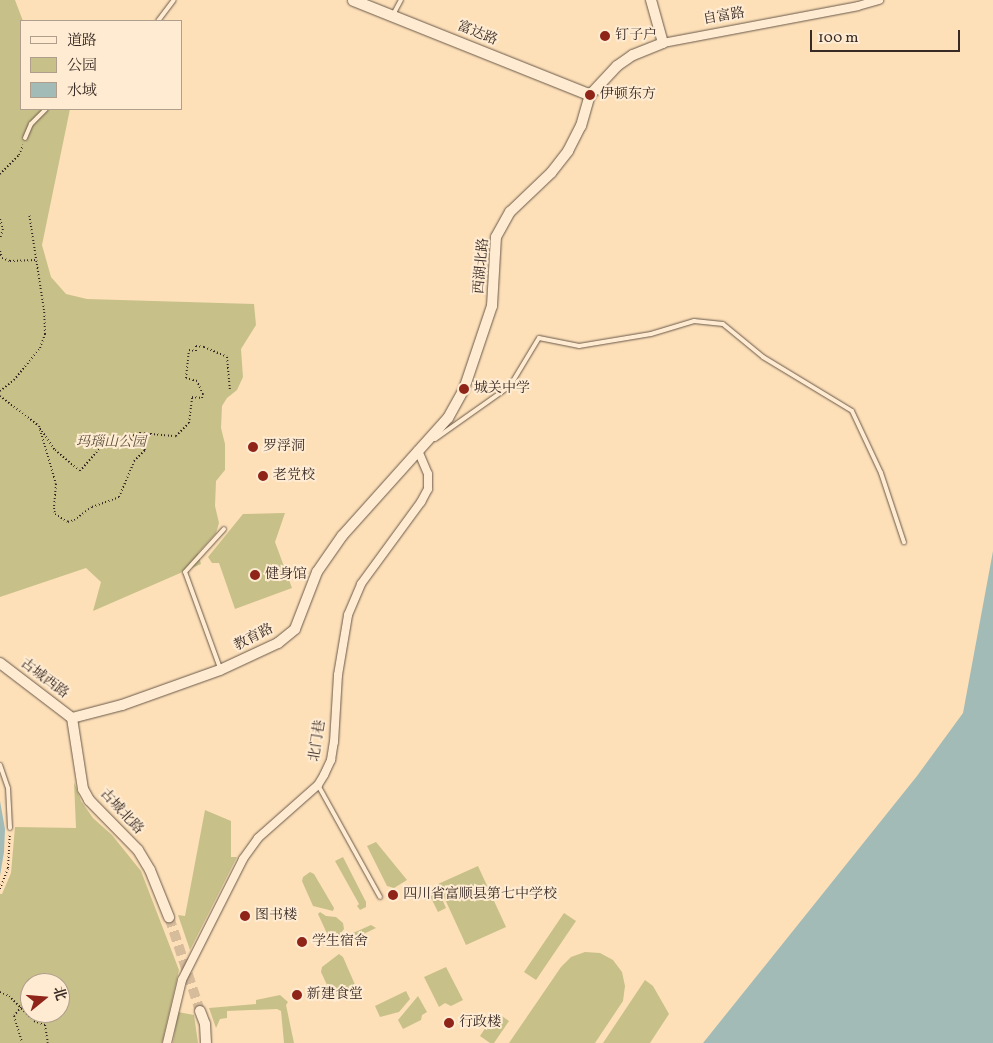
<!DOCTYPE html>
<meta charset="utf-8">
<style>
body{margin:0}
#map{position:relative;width:993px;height:1043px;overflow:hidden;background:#fde0b8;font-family:Vollkorn,"Noto Serif SC",serif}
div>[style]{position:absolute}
.green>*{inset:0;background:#c8c089}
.water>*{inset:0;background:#a2bbb7}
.tertiary-tunnel>*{height:10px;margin-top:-5px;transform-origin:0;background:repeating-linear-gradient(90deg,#d6bc9b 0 10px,transparent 0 15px)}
.path>*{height:2px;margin-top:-1px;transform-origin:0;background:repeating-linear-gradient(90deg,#382a25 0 1px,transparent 0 3.5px)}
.roads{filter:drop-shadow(0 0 1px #69584a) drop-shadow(0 0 1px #69584a)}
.service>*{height:4px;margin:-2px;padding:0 2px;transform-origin:2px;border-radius:2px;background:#feebd1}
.minor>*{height:8px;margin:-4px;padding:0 4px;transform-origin:4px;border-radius:4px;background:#feebd1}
.tertiary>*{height:10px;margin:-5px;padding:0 5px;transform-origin:5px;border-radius:5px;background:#feebd1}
.secondary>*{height:11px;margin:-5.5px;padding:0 5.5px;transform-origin:5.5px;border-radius:5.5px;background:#feebd1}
.dots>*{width:14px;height:14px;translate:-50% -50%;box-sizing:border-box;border:2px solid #feebd1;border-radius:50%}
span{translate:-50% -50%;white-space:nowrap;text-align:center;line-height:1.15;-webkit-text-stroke:4px #feebd1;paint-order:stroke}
.street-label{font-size:14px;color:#382a25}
.poi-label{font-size:14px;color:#382a25}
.left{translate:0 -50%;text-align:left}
.park-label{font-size:14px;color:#5c503e;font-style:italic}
.legend{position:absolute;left:20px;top:20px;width:162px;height:90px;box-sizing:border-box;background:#feebd1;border:1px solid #af9e8c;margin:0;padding:6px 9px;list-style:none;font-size:15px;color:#382a25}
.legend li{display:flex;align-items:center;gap:10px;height:25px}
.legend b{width:25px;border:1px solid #af9e8c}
.north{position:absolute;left:20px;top:973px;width:50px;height:50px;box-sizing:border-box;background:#feebd1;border:1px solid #af9e8c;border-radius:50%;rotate:73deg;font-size:14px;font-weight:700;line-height:20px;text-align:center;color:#382a25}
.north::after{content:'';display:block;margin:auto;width:18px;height:22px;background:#8f2418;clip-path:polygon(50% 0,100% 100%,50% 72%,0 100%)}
.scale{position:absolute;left:810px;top:30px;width:150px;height:22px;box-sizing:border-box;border:2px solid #382a25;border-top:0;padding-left:6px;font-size:15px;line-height:18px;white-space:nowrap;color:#382a25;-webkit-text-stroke:4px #feebd1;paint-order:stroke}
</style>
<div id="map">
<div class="green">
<div style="clip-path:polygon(0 0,15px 0,23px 21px,21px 21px,21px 109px,70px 109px,42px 245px,51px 277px,66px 294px,87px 299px,254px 304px,256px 325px,241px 349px,243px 377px,237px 390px,227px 398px,222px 406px,221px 428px,225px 444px,225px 470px,216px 481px,215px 506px,219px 523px,216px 533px,198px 553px,201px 564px,93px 611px,101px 582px,86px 568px,0 597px)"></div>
<div style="clip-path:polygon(285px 513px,275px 542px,292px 588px,235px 609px,219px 563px,212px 563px,208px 557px,243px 514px)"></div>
<div style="clip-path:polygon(evenodd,74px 782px,81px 801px,93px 818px,112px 835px,141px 871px,179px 970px,162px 1043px,0 1043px,0 894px,2px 894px,11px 873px,15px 827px,76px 828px,74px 782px,30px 983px,60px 983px,60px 1013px,30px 1013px,30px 983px)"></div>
<div style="clip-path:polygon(205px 810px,231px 821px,231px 857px,237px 857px,190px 950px,178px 915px,185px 916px)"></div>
<div style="clip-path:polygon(376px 842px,407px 880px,394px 888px,387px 886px,367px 846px)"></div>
<div style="clip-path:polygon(343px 857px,366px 902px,366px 907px,360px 910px,357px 906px,359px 904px,335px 861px)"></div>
<div style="clip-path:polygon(478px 866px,506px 927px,466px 945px,438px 884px)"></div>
<div style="clip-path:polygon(310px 872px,314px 874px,334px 908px,333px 911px,313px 906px,302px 881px,303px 877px)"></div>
<div style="clip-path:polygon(439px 892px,446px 908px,438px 912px,430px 896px)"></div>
<div style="clip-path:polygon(320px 912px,326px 916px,336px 917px,343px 923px,344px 929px,334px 942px,330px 940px,318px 914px)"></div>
<div style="clip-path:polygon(564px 913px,576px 921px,536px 980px,524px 972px)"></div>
<div style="clip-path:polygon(371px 925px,376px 928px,345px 943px,344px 937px)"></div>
<div style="clip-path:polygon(585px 952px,600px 953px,613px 960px,622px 972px,625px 986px,623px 1001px,595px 1043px,509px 1043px,561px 967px,571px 957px)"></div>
<div style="clip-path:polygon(339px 954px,343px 957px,356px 987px,334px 1000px,321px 972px,322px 967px)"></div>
<div style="clip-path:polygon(446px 967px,463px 1000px,451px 1006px,445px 1003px,439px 1007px,424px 977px)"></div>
<div style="clip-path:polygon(645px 980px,653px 986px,669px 1014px,650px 1043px,603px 1043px)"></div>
<div style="clip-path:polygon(406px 991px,410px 999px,399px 1012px,380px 1017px,375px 1006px)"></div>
<div style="clip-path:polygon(280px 995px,288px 1002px,286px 1005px,294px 1043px,284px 1043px,281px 1011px,277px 1009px,227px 1011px,227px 1018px,220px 1019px,216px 1028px,209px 1008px,256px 1004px,256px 1000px)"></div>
<div style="clip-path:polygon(418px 996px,427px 1012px,422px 1015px,421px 1020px,403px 1029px,398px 1020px)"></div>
<div style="clip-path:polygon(178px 1012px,194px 1015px,198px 1043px,173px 1043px)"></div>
<div style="clip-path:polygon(496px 1012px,509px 1021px,494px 1043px,490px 1043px,480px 1036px)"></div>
</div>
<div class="water">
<div style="clip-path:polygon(993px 551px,993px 1043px,703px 1043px,917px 776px,963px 713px)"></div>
<div style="clip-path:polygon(0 801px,5px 829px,4px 852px,0 876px)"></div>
</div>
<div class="tertiary-tunnel">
<div style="left:169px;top:917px;width:99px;rotate:71.7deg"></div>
</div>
<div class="path">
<div style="left:0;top:174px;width:27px;rotate:-45deg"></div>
<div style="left:19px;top:155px;width:11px;rotate:-68deg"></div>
<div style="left:0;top:219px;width:10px;rotate:73deg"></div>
<div style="left:3px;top:229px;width:10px;rotate:107deg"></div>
<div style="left:0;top:251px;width:7px;rotate:74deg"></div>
<div style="left:2px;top:258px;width:9px;rotate:21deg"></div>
<div style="left:10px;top:261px;width:26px;rotate:-2deg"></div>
<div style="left:0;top:391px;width:18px;rotate:-38deg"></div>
<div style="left:14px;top:380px;width:41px;rotate:-50.9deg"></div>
<div style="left:40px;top:348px;width:15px;rotate:-70deg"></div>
<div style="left:45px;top:334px;width:24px;rotate:-92deg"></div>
<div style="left:44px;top:310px;width:98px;rotate:-98.8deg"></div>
<div style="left:0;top:396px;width:49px;rotate:37.6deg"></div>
<div style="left:39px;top:426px;width:60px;rotate:73.7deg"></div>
<div style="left:56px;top:484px;width:24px;rotate:95deg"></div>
<div style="left:54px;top:508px;width:6px;rotate:81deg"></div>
<div style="left:55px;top:514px;width:15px;rotate:32deg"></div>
<div style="left:68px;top:522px;width:6px;rotate:-18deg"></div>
<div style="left:74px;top:520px;width:22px;rotate:-36deg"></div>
<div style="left:92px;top:507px;width:29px;rotate:-20deg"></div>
<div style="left:119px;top:497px;width:39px;rotate:-67deg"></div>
<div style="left:134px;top:461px;width:16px;rotate:-45deg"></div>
<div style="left:145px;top:450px;width:18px;rotate:-106deg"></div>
<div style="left:140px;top:433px;width:36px;rotate:5deg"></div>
<div style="left:176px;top:436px;width:18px;rotate:-45deg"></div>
<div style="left:189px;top:423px;width:26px;rotate:-83deg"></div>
<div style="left:192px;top:397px;width:10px;rotate:6deg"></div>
<div style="left:202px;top:398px;width:4px;rotate:-76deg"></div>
<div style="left:203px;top:394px;width:14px;rotate:-115deg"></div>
<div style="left:197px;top:381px;width:11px;rotate:-165deg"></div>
<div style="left:186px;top:378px;width:28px;rotate:-84deg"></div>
<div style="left:189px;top:350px;width:7px;rotate:8deg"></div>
<div style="left:196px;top:351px;width:5px;rotate:-90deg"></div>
<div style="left:196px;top:346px;width:8px;rotate:7deg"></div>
<div style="left:204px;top:347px;width:25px;rotate:23deg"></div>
<div style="left:227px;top:357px;width:35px;rotate:85deg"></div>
<div style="left:40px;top:428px;width:27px;rotate:56deg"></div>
<div style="left:55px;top:450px;width:33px;rotate:40deg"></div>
<div style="left:80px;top:471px;width:35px;rotate:-49deg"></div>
<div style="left:103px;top:445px;width:39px;rotate:-18deg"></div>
<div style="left:0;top:889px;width:22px;rotate:-69deg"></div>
<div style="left:8px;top:868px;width:35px;rotate:-87deg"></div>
<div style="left:0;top:992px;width:10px;rotate:24deg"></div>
<div style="left:9px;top:996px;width:35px;rotate:45deg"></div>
<div style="left:34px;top:1021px;width:12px;rotate:20deg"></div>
<div style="left:45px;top:1025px;width:18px;rotate:81deg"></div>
<div style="left:21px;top:1007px;width:11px;rotate:128deg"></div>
<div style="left:14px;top:1016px;width:28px;rotate:73deg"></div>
</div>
<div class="roads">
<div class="service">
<div style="left:394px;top:13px;width:15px;rotate:-62deg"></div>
<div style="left:158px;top:21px;width:26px;rotate:-53deg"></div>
<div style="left:25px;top:138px;width:15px;rotate:-67deg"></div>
<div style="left:31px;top:124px;width:21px;rotate:-45deg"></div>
<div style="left:435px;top:439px;width:92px;rotate:-35.2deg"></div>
<div style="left:510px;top:386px;width:56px;rotate:-58.9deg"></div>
<div style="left:539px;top:338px;width:41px;rotate:11.3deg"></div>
<div style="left:579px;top:346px;width:73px;rotate:-9.5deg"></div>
<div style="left:651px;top:334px;width:45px;rotate:-16.8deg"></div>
<div style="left:694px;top:321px;width:29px;rotate:6deg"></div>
<div style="left:723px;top:324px;width:52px;rotate:39.5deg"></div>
<div style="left:763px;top:357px;width:104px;rotate:31.2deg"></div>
<div style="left:852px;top:411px;width:68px;rotate:64.9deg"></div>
<div style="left:881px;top:473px;width:73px;rotate:71.6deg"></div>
<div style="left:220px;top:668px;width:102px;rotate:-110deg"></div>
<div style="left:185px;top:572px;width:58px;rotate:-47.8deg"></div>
<div style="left:0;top:765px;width:24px;rotate:71deg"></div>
<div style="left:8px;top:788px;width:40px;rotate:87.1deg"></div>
<div style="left:318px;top:785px;width:128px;rotate:61deg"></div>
</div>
<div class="minor">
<div style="left:663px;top:43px;width:198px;rotate:-10.7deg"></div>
<div style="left:858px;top:6px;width:22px;rotate:-16deg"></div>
<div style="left:167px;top:1043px;width:65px;rotate:-76.6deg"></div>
<div style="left:182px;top:980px;width:136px;rotate:-63.2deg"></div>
<div style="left:243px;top:859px;width:26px;rotate:-54deg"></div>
<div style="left:258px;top:838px;width:80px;rotate:-41.5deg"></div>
<div style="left:318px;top:785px;width:12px;rotate:-59deg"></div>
<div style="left:324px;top:775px;width:17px;rotate:-65deg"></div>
<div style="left:331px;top:760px;width:18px;rotate:-81deg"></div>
<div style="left:334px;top:742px;width:67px;rotate:-86.6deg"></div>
<div style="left:338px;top:675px;width:61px;rotate:-80.5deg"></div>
<div style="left:348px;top:615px;width:34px;rotate:-67deg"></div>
<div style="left:361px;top:584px;width:102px;rotate:-53.8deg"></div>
<div style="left:421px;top:502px;width:15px;rotate:-62deg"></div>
<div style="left:428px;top:489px;width:15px;rotate:-90deg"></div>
<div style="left:428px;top:474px;width:26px;rotate:-113deg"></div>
</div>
<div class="tertiary">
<div style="left:0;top:663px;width:91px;rotate:37.4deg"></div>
<div style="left:72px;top:718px;width:52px;rotate:-14.6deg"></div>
<div style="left:122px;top:705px;width:104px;rotate:-19.7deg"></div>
<div style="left:220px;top:670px;width:64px;rotate:-25deg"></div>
<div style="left:278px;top:643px;width:22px;rotate:-39deg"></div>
<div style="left:295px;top:629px;width:61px;rotate:-68.9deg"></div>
<div style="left:317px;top:572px;width:44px;rotate:-55.2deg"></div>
<div style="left:342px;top:536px;width:159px;rotate:-48.1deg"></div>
<div style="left:448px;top:418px;width:33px;rotate:-61deg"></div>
<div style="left:464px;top:389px;width:88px;rotate:-71.4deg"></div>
<div style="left:492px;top:306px;width:69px;rotate:-86.7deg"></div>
<div style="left:496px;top:237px;width:29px;rotate:-61deg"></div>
<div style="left:510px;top:212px;width:57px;rotate:-43.6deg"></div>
<div style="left:551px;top:173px;width:28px;rotate:-52deg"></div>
<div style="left:568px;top:151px;width:28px;rotate:-63deg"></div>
<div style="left:581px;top:126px;width:32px;rotate:-74deg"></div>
<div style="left:590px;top:95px;width:40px;rotate:-47deg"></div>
<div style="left:617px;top:66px;width:19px;rotate:-35deg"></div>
<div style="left:633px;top:55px;width:32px;rotate:-22deg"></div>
<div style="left:663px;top:43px;width:45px;rotate:-105.6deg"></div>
<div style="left:72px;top:718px;width:72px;rotate:81.2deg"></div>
<div style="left:83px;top:789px;width:13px;rotate:61deg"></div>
<div style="left:89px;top:800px;width:70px;rotate:45.6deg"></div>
<div style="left:138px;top:850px;width:23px;rotate:59deg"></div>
<div style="left:150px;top:870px;width:51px;rotate:68deg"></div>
<div style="left:200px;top:1011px;width:14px;rotate:69deg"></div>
<div style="left:205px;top:1024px;width:19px;rotate:87deg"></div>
</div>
<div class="secondary">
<div style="left:353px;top:0;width:255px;rotate:21.8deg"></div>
</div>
</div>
<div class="dots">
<div style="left:605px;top:36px;background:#8f2418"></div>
<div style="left:590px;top:95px;background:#8f2418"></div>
<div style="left:464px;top:389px;background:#8f2418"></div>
<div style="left:253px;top:447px;background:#8f2418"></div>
<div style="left:263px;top:476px;background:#8f2418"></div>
<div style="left:255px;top:575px;background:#8f2418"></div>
<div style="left:393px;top:895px;background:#8f2418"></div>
<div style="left:245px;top:916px;background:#8f2418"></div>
<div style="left:302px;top:942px;background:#8f2418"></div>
<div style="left:297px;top:995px;background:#8f2418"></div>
<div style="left:449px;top:1023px;background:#8f2418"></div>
</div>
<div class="street-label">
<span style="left:724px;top:17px;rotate:-10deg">自富路</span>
<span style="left:477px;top:34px;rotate:22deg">富达路</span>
<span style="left:482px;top:266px;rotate:-85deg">西湖北路</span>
<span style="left:254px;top:638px;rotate:-27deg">教育路</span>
<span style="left:44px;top:679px;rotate:37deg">古城西路</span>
<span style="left:318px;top:741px;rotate:-81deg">北门巷</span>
<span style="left:121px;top:812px;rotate:47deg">古城北路</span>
</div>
<div class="poi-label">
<span class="left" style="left:615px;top:36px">钉子户</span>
<span class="left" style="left:600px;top:95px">伊顿东方</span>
<span class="left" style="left:474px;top:389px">城关中学</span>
<span class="left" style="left:263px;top:447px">罗浮洞</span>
<span class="left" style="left:273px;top:476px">老党校</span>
<span class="left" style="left:265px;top:575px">健身馆</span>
<span class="left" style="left:403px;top:895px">四川省富顺县第七中学校</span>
<span class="left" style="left:255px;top:916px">图书楼</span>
<span class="left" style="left:312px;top:942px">学生宿舍</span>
<span class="left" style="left:307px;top:995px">新建食堂</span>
<span class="left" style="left:459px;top:1023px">行政楼</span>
</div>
<div class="park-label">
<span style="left:111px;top:443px">玛瑙山公园</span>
</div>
<ul class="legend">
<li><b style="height:6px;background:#feebd1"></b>道路</li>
<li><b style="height:14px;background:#c8c089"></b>公园</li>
<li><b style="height:14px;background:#a2bbb7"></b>水域</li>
</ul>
<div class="north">北</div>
<div class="scale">100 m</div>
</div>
